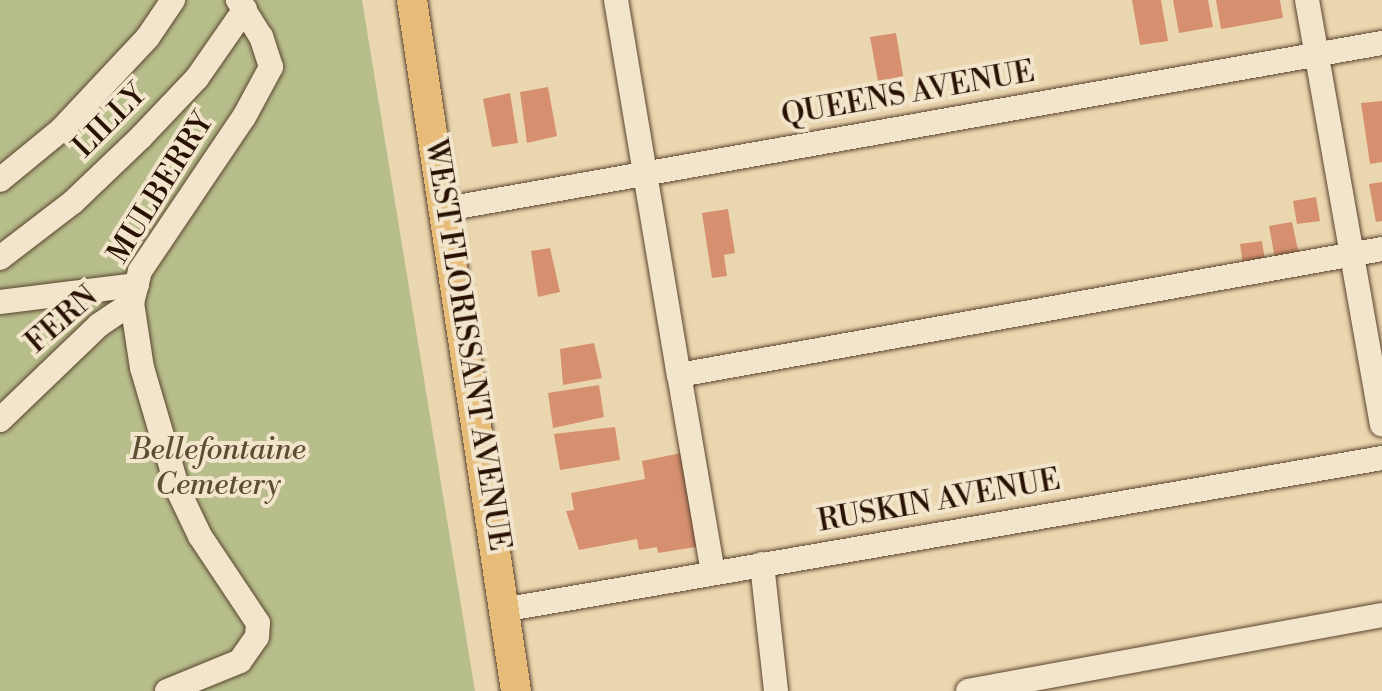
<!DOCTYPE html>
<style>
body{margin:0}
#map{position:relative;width:1382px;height:691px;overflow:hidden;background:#ebd7af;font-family:"Libre Bodoni",serif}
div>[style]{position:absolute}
.green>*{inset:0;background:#b7be8b}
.building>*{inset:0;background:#d6906f}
.roads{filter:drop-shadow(0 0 2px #5a432f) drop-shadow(0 0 2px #5a432f)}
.minor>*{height:24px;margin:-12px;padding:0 12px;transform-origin:12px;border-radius:12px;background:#f2e5cb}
.major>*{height:30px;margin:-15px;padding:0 15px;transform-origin:15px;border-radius:15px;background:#e6bc78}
span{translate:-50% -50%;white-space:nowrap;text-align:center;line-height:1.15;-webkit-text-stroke:8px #f2e5cb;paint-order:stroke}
.street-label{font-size:30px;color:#291204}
.park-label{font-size:30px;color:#5b4e33;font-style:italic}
</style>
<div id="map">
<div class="green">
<div style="clip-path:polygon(0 0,362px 0,475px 691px,0 691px)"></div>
</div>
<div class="building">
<div style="clip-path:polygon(1132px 0,1161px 0,1168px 41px,1140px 45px)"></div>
<div style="clip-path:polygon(1173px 0,1208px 0,1213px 27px,1179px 33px)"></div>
<div style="clip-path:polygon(1216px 0,1280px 0,1283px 18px,1221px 29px)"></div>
<div style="clip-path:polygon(896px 33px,905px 87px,880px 92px,870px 37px)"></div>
<div style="clip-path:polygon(548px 87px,557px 136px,527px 143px,520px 92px)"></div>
<div style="clip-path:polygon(510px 93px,518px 143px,492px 147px,483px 99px)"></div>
<div style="clip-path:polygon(1382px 101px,1382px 162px,1370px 164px,1361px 103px)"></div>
<div style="clip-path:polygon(1382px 182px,1382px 221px,1376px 222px,1369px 184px)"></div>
<div style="clip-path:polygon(1316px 197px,1320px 221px,1297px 224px,1293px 201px)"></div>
<div style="clip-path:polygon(728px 209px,735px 253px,724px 255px,727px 276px,712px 278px,702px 213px)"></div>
<div style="clip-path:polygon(1292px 222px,1300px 259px,1276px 264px,1269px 226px)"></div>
<div style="clip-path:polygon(1262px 241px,1265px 261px,1243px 264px,1240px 244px)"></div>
<div style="clip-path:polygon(550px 248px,560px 292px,538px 297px,531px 251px)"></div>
<div style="clip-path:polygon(594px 343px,602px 378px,563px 385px,560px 349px)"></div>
<div style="clip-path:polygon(599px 385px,604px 417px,553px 428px,548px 393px)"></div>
<div style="clip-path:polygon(615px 427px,620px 460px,560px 470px,554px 434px)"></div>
<div style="clip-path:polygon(686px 452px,702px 546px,658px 553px,657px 547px,639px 550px,637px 539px,579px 550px,566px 511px,574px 510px,571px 493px,645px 479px,642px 461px)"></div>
</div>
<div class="roads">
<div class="minor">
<div style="left:616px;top:0;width:380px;rotate:80.5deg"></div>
<div style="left:1307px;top:0;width:431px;rotate:80deg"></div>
<div style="left:0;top:180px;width:80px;rotate:-39.4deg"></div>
<div style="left:62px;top:129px;width:126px;rotate:-46.9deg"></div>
<div style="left:148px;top:37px;width:45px;rotate:-56deg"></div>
<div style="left:446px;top:209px;width:951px;rotate:-10.06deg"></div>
<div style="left:0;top:258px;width:92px;rotate:-37.5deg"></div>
<div style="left:73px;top:202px;width:94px;rotate:-43.7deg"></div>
<div style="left:141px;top:137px;width:81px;rotate:-46.5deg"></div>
<div style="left:197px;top:78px;width:84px;rotate:-55.2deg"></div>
<div style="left:0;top:302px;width:138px;rotate:-7.1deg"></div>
<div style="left:0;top:420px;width:137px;rotate:-43.8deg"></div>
<div style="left:99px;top:325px;width:40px;rotate:-34deg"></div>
<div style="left:762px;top:564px;width:128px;rotate:83.7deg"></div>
<div style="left:713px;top:573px;width:201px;rotate:-99.7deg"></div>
<div style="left:679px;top:375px;width:714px;rotate:-10.16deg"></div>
<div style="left:508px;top:609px;width:887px;rotate:-9.8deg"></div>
<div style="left:167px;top:691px;width:79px;rotate:-22.3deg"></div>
<div style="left:240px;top:661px;width:29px;rotate:-55deg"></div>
<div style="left:257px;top:637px;width:14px;rotate:-86deg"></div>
<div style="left:258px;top:623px;width:105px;rotate:-123.7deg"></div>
<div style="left:200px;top:536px;width:51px;rotate:-115.6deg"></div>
<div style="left:178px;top:490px;width:127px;rotate:-106.4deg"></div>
<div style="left:142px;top:368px;width:66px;rotate:-98.7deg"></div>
<div style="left:132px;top:303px;width:33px;rotate:-76deg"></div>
<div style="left:140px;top:271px;width:186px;rotate:-56deg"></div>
<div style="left:244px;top:117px;width:57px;rotate:-61.6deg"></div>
<div style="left:271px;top:67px;width:32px;rotate:-108deg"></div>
<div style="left:261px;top:37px;width:44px;rotate:-121.9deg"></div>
<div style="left:968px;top:691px;width:421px;rotate:-10.4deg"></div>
</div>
<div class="major">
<div style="left:412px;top:0;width:699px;rotate:81.44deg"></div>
</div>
</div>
<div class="street-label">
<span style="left:908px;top:94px;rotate:-10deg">QUEENS AVENUE</span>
<span style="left:110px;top:121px;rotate:-45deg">LILLY</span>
<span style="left:161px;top:188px;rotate:-58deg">MULBERRY</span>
<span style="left:62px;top:320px;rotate:-41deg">FERN</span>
<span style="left:467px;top:345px;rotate:81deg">WEST FLORISSANT AVENUE</span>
<span style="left:939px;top:501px;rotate:-10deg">RUSKIN AVENUE</span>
</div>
<div class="park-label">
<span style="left:218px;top:467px">Bellefontaine<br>Cemetery</span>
</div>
</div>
